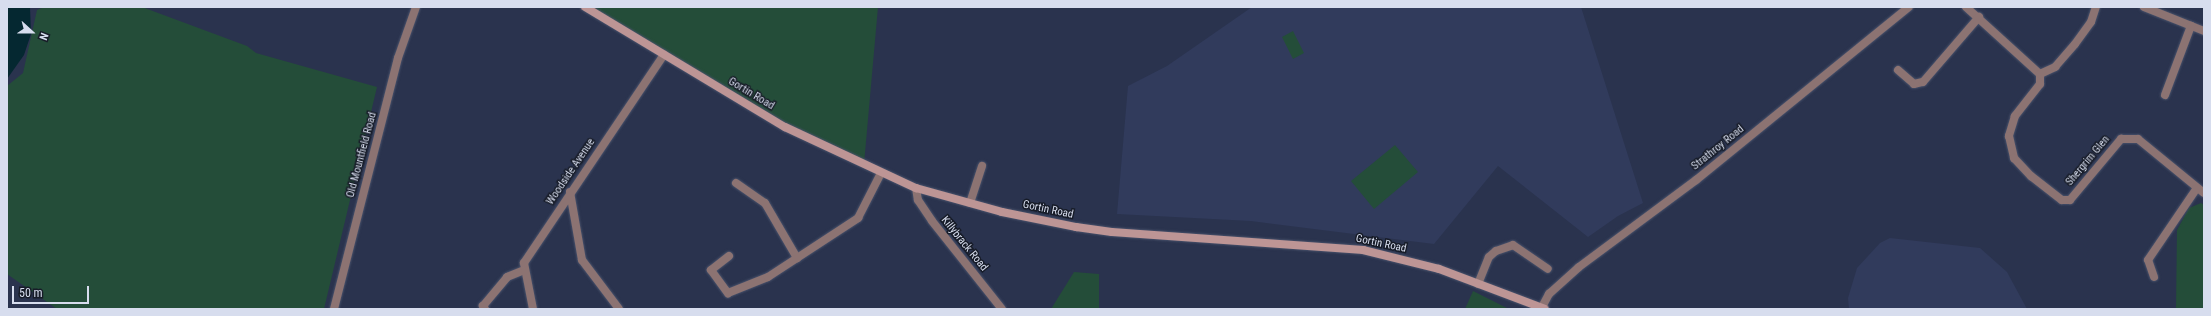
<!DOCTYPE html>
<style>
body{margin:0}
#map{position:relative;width:2211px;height:316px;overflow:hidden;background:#2a334e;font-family:"Roboto Condensed",sans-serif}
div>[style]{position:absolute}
.built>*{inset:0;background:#313b5c}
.green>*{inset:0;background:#244d39}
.water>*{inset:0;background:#052831}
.roads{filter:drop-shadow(0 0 1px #49526b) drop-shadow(0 0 1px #49526b)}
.minor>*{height:8px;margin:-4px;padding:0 4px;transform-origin:4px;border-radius:4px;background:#8c7372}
.tertiary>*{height:8px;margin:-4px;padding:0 4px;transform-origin:4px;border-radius:4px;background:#8c7372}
.secondary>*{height:8px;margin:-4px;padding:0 4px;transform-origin:4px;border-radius:4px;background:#bd9595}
span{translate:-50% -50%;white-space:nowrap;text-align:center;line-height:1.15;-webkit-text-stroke:3px #171c28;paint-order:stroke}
.street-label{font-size:11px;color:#d7ddee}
.frame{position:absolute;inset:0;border:8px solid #d7ddee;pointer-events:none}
.north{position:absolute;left:12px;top:12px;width:40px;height:40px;-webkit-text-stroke:3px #171c28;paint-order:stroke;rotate:111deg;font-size:11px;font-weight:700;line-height:16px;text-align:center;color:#d7ddee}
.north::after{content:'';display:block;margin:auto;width:14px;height:18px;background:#d7ddee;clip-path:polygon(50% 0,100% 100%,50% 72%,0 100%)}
.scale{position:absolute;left:12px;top:286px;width:77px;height:18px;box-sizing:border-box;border:2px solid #d7ddee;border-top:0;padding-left:5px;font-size:12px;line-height:14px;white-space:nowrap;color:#d7ddee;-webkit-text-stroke:3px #171c28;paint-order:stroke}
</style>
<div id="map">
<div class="built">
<div style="clip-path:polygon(1252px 7px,1581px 7px,1643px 203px,1618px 216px,1588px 237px,1498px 166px,1434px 244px,1251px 221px,1117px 214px,1128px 86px,1167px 66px)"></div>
<div style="clip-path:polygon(1890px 238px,1980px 248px,2007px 272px,2027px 309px,1849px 309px,1848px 298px,1857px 268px,1880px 243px)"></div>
</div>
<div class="green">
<div style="clip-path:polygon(44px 7px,142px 7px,247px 46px,256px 53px,377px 87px,324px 309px,57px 309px,7px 274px,7px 86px,23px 73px,37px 10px)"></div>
<div style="clip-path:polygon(590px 7px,878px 7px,864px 164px,785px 127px)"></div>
<div style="clip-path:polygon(1293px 31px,1304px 53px,1293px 59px,1282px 37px)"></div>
<div style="clip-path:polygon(1395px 145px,1418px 172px,1374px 209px,1351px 181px)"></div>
<div style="clip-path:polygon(2201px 203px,2204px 205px,2204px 309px,2176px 309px,2177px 230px,2189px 208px)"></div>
<div style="clip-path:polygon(1074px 272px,1099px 274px,1099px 309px,1051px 309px)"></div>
<div style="clip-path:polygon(1473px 291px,1509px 309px,1465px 309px)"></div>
</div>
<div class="water">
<div style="clip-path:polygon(8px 7px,30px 7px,31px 34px,24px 55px,7px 79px)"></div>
</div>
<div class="roads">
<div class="minor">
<div style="left:1966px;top:7px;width:100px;rotate:42.2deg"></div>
<div style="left:2040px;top:74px;width:10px;rotate:90deg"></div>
<div style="left:2040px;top:84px;width:41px;rotate:128deg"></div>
<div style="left:2015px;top:116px;width:21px;rotate:107deg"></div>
<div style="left:2009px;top:136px;width:23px;rotate:77deg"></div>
<div style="left:2014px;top:158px;width:25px;rotate:47deg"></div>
<div style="left:2031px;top:176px;width:39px;rotate:38deg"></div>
<div style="left:2062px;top:200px;width:8px"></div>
<div style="left:2070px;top:200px;width:80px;rotate:-50.1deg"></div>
<div style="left:2121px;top:139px;width:17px"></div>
<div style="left:2138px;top:139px;width:85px;rotate:39.3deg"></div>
<div style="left:2144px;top:7px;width:65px;rotate:21.8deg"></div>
<div style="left:1898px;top:70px;width:21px;rotate:41deg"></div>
<div style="left:1914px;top:84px;width:9px;rotate:-13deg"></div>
<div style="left:1923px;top:82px;width:86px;rotate:-49.3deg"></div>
<div style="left:2040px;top:74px;width:17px;rotate:-25deg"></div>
<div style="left:2055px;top:67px;width:30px;rotate:-49deg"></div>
<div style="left:2075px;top:44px;width:27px;rotate:-54deg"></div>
<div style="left:2091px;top:22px;width:16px;rotate:-72deg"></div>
<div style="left:2165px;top:95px;width:74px;rotate:-69.4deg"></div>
<div style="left:736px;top:183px;width:35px;rotate:35deg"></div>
<div style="left:765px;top:203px;width:64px;rotate:59.8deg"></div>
<div style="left:916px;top:188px;width:12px;rotate:81deg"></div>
<div style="left:918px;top:200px;width:25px;rotate:56deg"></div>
<div style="left:932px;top:221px;width:112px;rotate:51.5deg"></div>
<div style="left:570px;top:192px;width:69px;rotate:80deg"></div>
<div style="left:582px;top:260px;width:61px;rotate:52.9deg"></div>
<div style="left:970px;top:203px;width:39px;rotate:-72deg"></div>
<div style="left:729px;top:256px;width:23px;rotate:142deg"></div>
<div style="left:711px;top:270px;width:29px;rotate:54deg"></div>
<div style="left:728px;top:293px;width:43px;rotate:-21.8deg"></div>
<div style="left:768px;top:277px;width:108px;rotate:-33.2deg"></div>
<div style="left:858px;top:218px;width:51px;rotate:-62.9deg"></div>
<div style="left:2154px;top:277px;width:18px;rotate:-109deg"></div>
<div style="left:2148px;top:260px;width:87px;rotate:-55.8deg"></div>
<div style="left:1478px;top:284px;width:29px;rotate:-68deg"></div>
<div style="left:1489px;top:257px;width:9px;rotate:-41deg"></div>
<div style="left:1496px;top:251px;width:18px;rotate:-19deg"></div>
<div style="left:1513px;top:245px;width:42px;rotate:34.4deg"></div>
<div style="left:485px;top:309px;width:4px;rotate:-124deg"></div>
<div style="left:483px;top:306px;width:38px;rotate:-50deg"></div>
<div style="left:507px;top:277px;width:18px;rotate:-22deg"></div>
<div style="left:533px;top:309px;width:47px;rotate:-101.1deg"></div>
<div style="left:524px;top:263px;width:251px;rotate:-56.1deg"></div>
</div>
<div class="tertiary">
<div style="left:1542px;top:307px;width:15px;rotate:-62deg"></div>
<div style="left:1549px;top:294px;width:40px;rotate:-42deg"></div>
<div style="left:1579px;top:267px;width:146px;rotate:-36.6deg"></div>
<div style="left:1696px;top:180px;width:274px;rotate:-39.1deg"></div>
<div style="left:334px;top:309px;width:259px;rotate:-75.7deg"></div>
<div style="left:398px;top:58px;width:54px;rotate:-70.6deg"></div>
</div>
<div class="secondary">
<div style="left:585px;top:7px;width:233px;rotate:31deg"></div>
<div style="left:785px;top:127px;width:145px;rotate:25deg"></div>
<div style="left:916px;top:188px;width:89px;rotate:15.6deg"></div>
<div style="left:1002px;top:212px;width:76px;rotate:11.5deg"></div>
<div style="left:1076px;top:227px;width:36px;rotate:8deg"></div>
<div style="left:1112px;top:232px;width:252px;rotate:4.1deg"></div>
<div style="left:1363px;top:250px;width:78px;rotate:14deg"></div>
<div style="left:1439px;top:269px;width:113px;rotate:20.7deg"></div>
</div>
</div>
<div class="street-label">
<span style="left:751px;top:94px;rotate:31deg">Gortin Road</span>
<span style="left:1718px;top:148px;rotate:-39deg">Strathroy Road</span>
<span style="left:362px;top:155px;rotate:-75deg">Old Mountfield Road</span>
<span style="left:2088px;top:161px;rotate:-50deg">Shergrim Glen</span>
<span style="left:571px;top:172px;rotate:-56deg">Woodside Avenue</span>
<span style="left:1048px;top:210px;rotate:12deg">Gortin Road</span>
<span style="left:964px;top:244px;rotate:51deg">Killybrack Road</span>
<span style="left:1381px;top:244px;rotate:12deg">Gortin Road</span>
</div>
<div class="frame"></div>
<div class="north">N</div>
<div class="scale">50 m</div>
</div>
